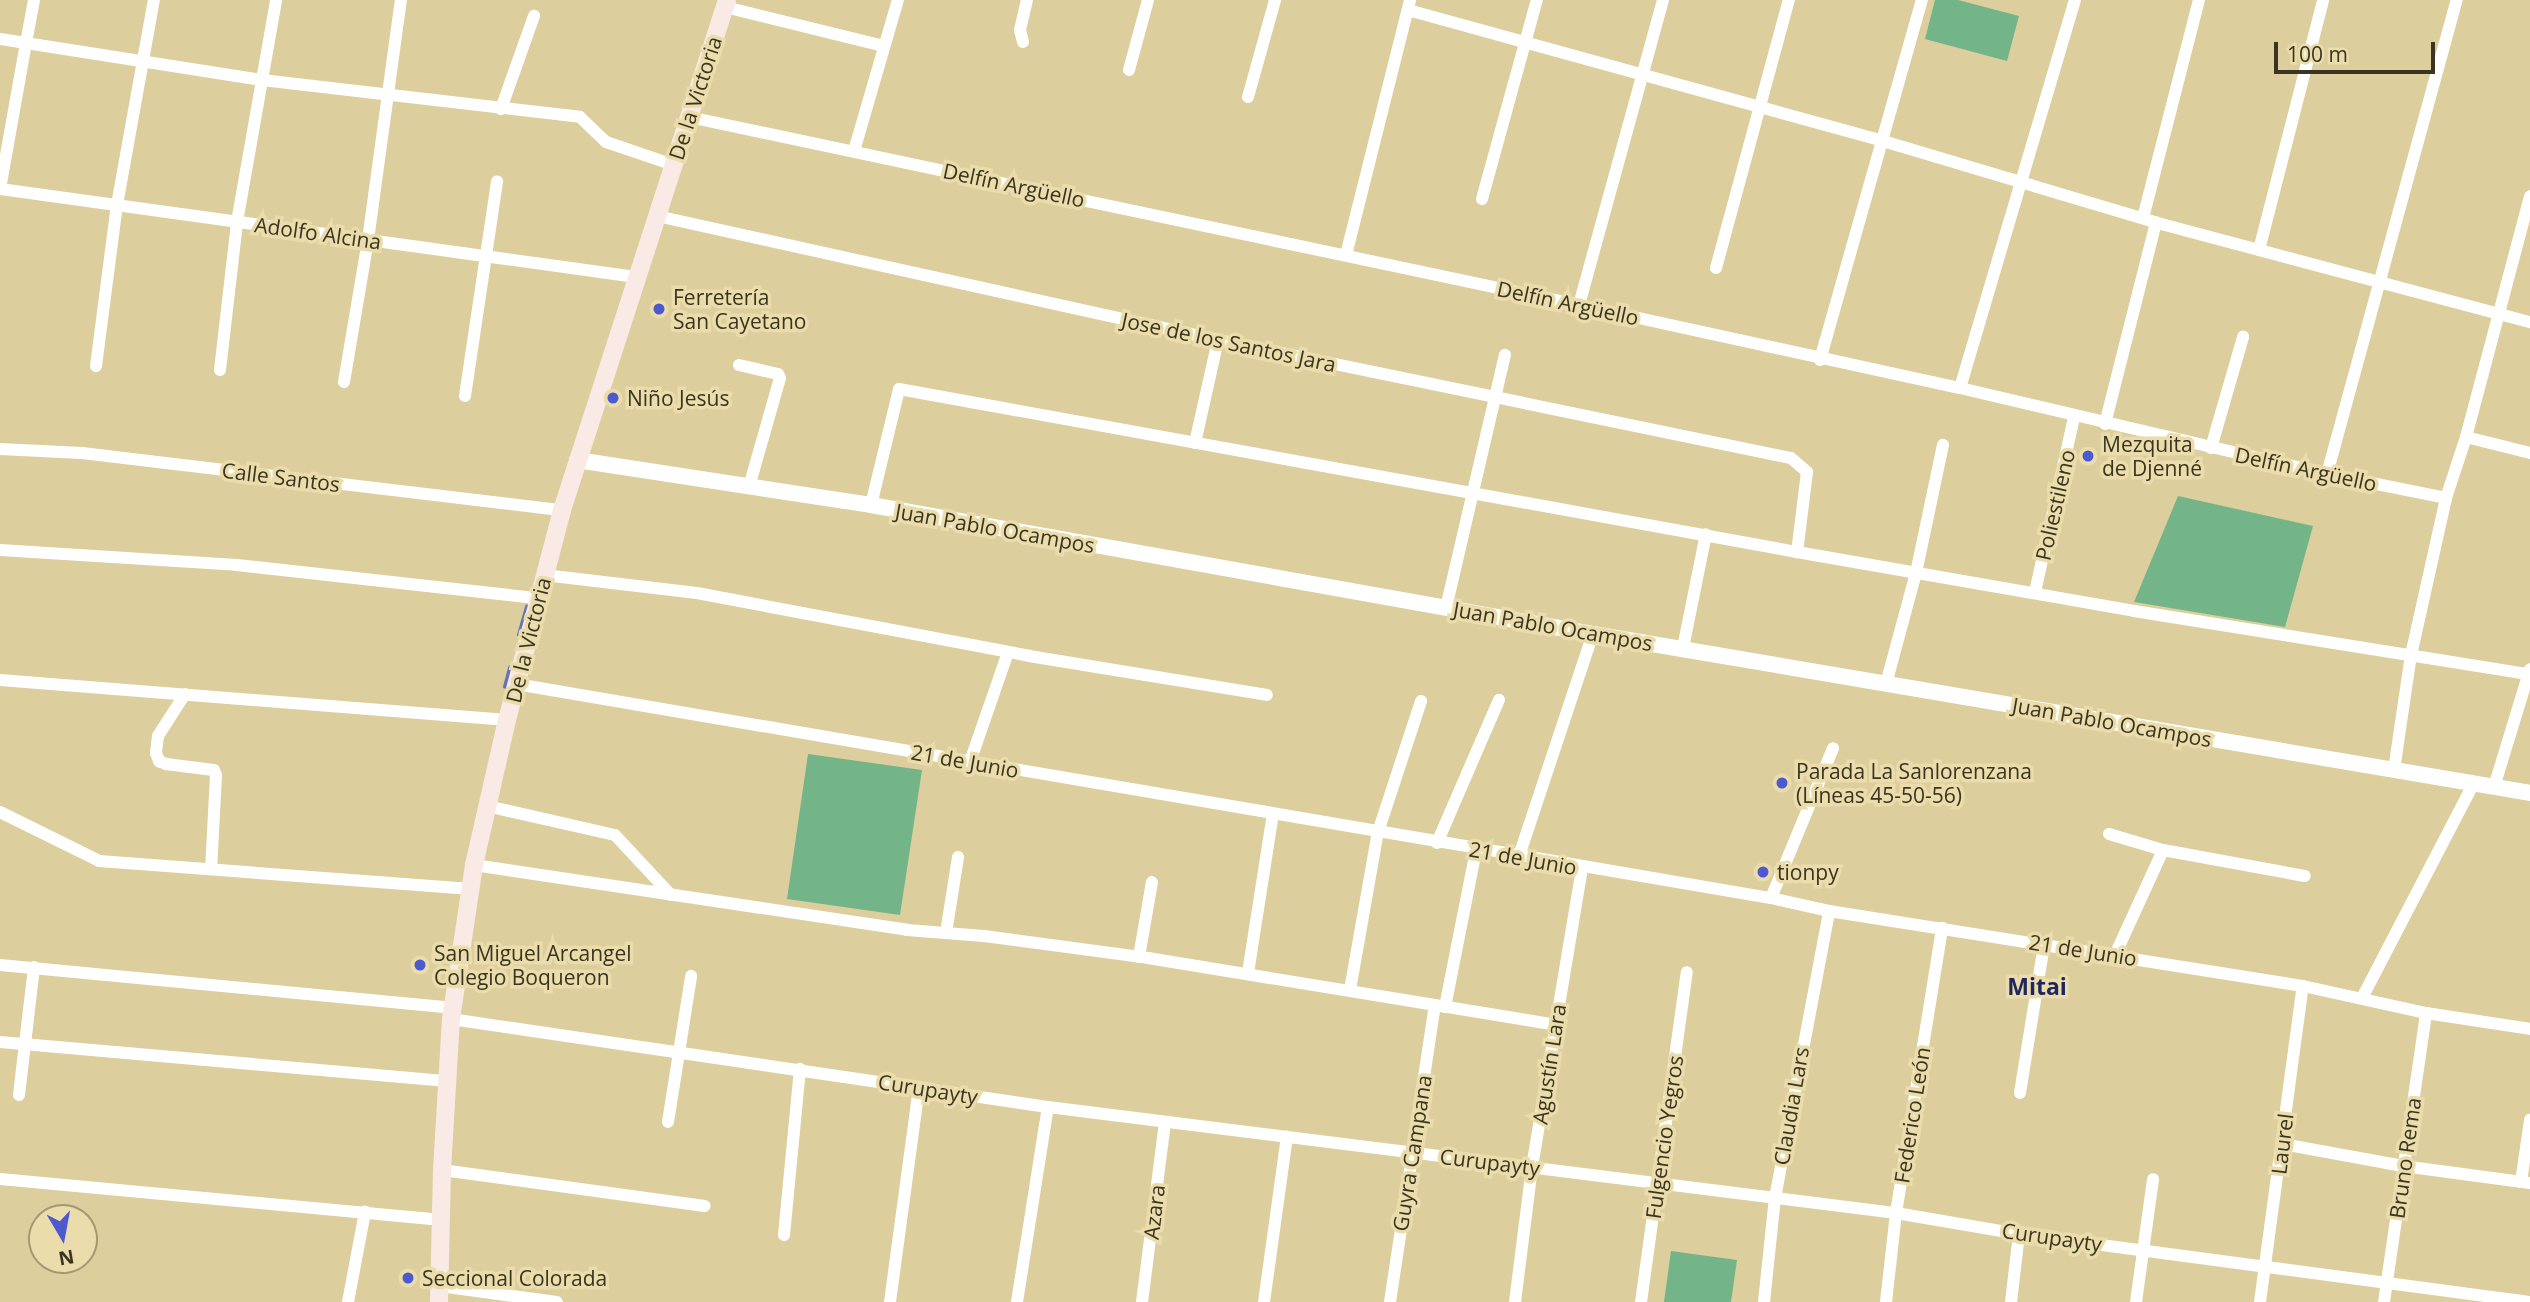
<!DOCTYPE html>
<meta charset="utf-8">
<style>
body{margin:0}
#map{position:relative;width:2530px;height:1302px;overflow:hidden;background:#ddce9e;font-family:"Open Sans",sans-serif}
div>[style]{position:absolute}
.green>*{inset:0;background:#73b588}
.stream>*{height:3.5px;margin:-1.75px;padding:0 1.75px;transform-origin:1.75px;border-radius:1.75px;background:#6573b5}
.minor>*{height:12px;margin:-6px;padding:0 6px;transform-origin:6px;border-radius:6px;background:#fff}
.tertiary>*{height:16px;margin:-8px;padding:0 8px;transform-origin:8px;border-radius:8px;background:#fff}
.secondary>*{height:18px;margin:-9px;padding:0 9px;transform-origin:9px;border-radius:9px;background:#faeae6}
.dots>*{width:19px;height:19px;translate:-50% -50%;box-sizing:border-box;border:4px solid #eadcab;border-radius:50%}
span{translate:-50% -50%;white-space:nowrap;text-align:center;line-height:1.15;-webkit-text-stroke:7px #eadcab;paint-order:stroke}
.street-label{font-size:21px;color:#3a3420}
.poi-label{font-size:21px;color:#3a3420}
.left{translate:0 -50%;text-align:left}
.neighbourhood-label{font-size:23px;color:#20275f;font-weight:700}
.north{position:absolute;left:28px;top:1204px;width:70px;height:70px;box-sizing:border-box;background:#eadcab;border:2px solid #a49973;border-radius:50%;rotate:170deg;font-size:19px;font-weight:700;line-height:28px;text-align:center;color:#3a3420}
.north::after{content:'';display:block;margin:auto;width:24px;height:32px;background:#4d5acf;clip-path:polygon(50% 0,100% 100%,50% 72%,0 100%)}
.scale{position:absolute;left:2274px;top:42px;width:161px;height:32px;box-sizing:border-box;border:4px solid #3a3420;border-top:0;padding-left:9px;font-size:21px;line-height:24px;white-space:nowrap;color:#3a3420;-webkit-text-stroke:5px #eadcab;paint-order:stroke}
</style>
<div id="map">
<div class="green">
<div style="clip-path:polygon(1935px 0,1958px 0,2019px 16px,2007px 61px,1925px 39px)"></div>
<div style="clip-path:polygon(2178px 496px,2313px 526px,2285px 627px,2134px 602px)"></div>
<div style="clip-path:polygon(808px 754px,922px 770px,900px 915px,787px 899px)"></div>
<div style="clip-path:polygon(1671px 1251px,1737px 1260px,1731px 1302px,1664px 1302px)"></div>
</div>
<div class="stream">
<div style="left:519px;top:635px;width:29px;rotate:-74deg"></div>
<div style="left:505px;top:687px;width:20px;rotate:-75deg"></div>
</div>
<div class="minor">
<div style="left:34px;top:0;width:44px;rotate:100.5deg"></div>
<div style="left:26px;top:43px;width:148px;rotate:100.1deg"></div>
<div style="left:0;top:189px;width:642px;rotate:7.88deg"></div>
<div style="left:725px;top:7px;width:164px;rotate:13.8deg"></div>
<div style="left:1408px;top:10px;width:493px;rotate:15.4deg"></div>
<div style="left:1883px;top:141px;width:294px;rotate:16.6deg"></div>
<div style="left:2165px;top:225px;width:378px;rotate:14.9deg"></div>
<div style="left:0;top:39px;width:265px;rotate:8.9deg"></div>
<div style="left:262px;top:80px;width:320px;rotate:6.6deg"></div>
<div style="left:580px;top:117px;width:36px;rotate:44deg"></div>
<div style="left:606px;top:142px;width:72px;rotate:18.7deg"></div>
<div style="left:1023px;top:42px;width:12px;rotate:-104deg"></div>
<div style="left:1020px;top:30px;width:31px;rotate:-77deg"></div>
<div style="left:1129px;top:70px;width:73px;rotate:-74.8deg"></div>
<div style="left:1248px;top:97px;width:101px;rotate:-74.4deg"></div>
<div style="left:501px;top:109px;width:99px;rotate:-70.5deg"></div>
<div style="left:689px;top:117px;width:910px;rotate:11.93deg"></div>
<div style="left:1579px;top:305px;width:390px;rotate:12.3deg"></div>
<div style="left:1960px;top:388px;width:377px;rotate:13.2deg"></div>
<div style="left:2327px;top:474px;width:121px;rotate:11.4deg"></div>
<div style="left:854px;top:151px;width:157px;rotate:-73.8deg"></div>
<div style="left:1482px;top:199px;width:206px;rotate:-74.6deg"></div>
<div style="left:657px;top:216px;width:575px;rotate:12.46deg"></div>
<div style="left:1218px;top:340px;width:585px;rotate:11.64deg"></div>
<div style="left:1791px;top:458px;width:21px;rotate:41deg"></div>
<div style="left:1807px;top:472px;width:81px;rotate:97.1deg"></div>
<div style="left:2143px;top:218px;width:225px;rotate:-75.6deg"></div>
<div style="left:2259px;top:250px;width:258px;rotate:-75.6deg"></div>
<div style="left:1346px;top:255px;width:263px;rotate:-75.9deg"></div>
<div style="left:1716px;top:268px;width:278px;rotate:-74.8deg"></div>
<div style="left:1579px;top:305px;width:316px;rotate:-74.6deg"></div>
<div style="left:1820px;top:360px;width:374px;rotate:-74.2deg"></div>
<div style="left:739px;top:365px;width:40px;rotate:13deg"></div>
<div style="left:778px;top:374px;width:4px;rotate:63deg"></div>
<div style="left:780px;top:378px;width:113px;rotate:105.9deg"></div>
<div style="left:96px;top:366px;width:162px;rotate:-82.6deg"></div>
<div style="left:117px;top:205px;width:208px;rotate:-79.8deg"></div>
<div style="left:220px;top:370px;width:149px;rotate:-83.4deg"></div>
<div style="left:237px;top:222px;width:225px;rotate:-80deg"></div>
<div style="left:344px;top:382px;width:144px;rotate:-80.4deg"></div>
<div style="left:368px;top:240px;width:242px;rotate:-82.2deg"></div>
<div style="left:1960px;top:388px;width:405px;rotate:-73.5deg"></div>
<div style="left:465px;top:396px;width:217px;rotate:-81.5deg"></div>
<div style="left:2105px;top:424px;width:208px;rotate:-75.8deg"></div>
<div style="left:2466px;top:437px;width:66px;rotate:14deg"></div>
<div style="left:1195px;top:443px;width:106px;rotate:-77.4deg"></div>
<div style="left:2211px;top:448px;width:116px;rotate:-73.9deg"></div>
<div style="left:0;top:449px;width:82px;rotate:2.8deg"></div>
<div style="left:82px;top:453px;width:483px;rotate:6.8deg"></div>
<div style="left:2327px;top:474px;width:492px;rotate:-74.7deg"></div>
<div style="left:871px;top:505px;width:119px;rotate:-76.4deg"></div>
<div style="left:899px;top:389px;width:913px;rotate:10.29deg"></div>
<div style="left:1797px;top:552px;width:342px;rotate:9.9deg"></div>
<div style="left:2134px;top:611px;width:399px;rotate:9.1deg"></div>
<div style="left:0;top:550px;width:237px;rotate:3.6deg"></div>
<div style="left:237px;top:565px;width:303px;rotate:6.3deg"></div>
<div style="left:544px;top:575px;width:154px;rotate:6.7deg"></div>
<div style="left:697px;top:593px;width:338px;rotate:10.7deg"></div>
<div style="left:1029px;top:656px;width:241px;rotate:9.3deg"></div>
<div style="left:2035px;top:592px;width:179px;rotate:-77.4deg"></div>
<div style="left:1446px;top:608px;width:260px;rotate:-76.9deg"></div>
<div style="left:1683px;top:648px;width:116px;rotate:-78.6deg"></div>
<div style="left:0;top:680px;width:509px;rotate:4.51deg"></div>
<div style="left:516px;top:684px;width:1273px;rotate:9.68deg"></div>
<div style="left:1771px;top:898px;width:59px;rotate:12.6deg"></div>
<div style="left:1829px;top:911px;width:480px;rotate:9deg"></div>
<div style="left:2303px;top:986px;width:126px;rotate:12.4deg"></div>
<div style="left:2426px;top:1013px;width:105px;rotate:8.7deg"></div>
<div style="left:1886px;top:684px;width:115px;rotate:-74.9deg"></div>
<div style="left:1916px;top:573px;width:131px;rotate:-78.1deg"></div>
<div style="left:185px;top:694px;width:50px;rotate:122.7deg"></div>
<div style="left:158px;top:736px;width:17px;rotate:97deg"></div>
<div style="left:156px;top:753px;width:9px;rotate:69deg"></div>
<div style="left:159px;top:761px;width:8px;rotate:23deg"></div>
<div style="left:166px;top:764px;width:48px;rotate:7.1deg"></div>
<div style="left:214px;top:770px;width:5px;rotate:68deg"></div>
<div style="left:216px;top:775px;width:94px;rotate:93deg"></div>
<div style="left:970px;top:762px;width:116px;rotate:-70.9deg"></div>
<div style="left:2394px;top:770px;width:116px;rotate:-81.6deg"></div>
<div style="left:2411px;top:655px;width:161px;rotate:-77.4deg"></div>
<div style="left:2446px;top:498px;width:64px;rotate:-71.8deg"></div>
<div style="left:2466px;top:437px;width:249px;rotate:-75.1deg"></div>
<div style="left:2494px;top:787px;width:123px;rotate:-73deg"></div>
<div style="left:487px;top:806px;width:131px;rotate:12.8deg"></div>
<div style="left:615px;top:835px;width:82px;rotate:47deg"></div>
<div style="left:0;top:812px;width:110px;rotate:26.3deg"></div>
<div style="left:99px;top:861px;width:373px;rotate:4.3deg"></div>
<div style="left:2109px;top:834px;width:56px;rotate:16.5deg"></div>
<div style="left:2163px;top:850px;width:144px;rotate:10.4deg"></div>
<div style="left:1437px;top:843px;width:156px;rotate:-66.6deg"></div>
<div style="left:1519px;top:856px;width:234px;rotate:-71.6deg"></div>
<div style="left:474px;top:865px;width:438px;rotate:8.5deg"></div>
<div style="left:907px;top:930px;width:77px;rotate:4.5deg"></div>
<div style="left:984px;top:936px;width:165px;rotate:7.6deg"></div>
<div style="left:1148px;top:958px;width:412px;rotate:9.3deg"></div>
<div style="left:1771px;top:898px;width:162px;rotate:-67.5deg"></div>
<div style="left:946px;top:933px;width:77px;rotate:-81deg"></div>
<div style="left:2115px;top:955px;width:115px;rotate:-65.4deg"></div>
<div style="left:1139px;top:957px;width:76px;rotate:-80.2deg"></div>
<div style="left:0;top:965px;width:454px;rotate:5.4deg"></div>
<div style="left:1248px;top:973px;width:161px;rotate:-81.1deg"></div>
<div style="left:1350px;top:990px;width:160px;rotate:-80deg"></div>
<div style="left:1378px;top:832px;width:138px;rotate:-71.8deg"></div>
<div style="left:2362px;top:998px;width:242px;rotate:-62.5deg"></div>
<div style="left:1445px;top:1007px;width:160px;rotate:-78.8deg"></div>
<div style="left:451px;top:1019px;width:603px;rotate:8.39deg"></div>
<div style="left:1048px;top:1107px;width:855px;rotate:7.13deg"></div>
<div style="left:1896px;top:1213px;width:125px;rotate:9.7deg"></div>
<div style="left:2019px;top:1234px;width:516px;rotate:7.58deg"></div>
<div style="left:0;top:1042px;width:449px;rotate:5deg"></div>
<div style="left:2020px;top:1093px;width:151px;rotate:-80.8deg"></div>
<div style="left:19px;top:1095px;width:129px;rotate:-83.3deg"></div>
<div style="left:668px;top:1122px;width:148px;rotate:-81deg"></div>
<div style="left:2283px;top:1144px;width:122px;rotate:10.4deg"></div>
<div style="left:2403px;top:1166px;width:128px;rotate:7.6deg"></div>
<div style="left:442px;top:1170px;width:265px;rotate:7.8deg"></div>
<div style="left:0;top:1179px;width:444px;rotate:5.3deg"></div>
<div style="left:2521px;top:1182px;width:63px;rotate:-81.7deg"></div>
<div style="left:784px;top:1235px;width:167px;rotate:-84.5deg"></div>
<div style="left:440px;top:1286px;width:118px;rotate:7.8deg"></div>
<div style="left:348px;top:1302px;width:92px;rotate:-79.3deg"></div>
<div style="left:890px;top:1302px;width:217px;rotate:-82.3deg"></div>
<div style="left:1017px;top:1302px;width:197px;rotate:-81deg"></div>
<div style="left:1142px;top:1302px;width:181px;rotate:-82.7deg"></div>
<div style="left:1264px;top:1302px;width:167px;rotate:-82.1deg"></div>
<div style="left:1390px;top:1302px;width:300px;rotate:-81.4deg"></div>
<div style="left:1515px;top:1302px;width:136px;rotate:-82.8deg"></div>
<div style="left:1532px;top:1167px;width:303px;rotate:-80.5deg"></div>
<div style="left:1641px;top:1302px;width:333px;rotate:-82.1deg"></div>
<div style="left:1764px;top:1302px;width:105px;rotate:-84deg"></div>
<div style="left:1775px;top:1198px;width:292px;rotate:-79.3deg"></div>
<div style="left:1886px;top:1302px;width:90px;rotate:-83.6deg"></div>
<div style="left:1896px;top:1213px;width:289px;rotate:-80.8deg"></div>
<div style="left:2011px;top:1302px;width:68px;rotate:-83.3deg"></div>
<div style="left:2136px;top:1302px;width:124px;rotate:-82.1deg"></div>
<div style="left:2260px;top:1302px;width:319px;rotate:-82.3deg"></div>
<div style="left:2384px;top:1302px;width:292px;rotate:-81.7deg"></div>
</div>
<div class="tertiary">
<div style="left:577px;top:460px;width:297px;rotate:8.7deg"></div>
<div style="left:871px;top:505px;width:733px;rotate:10.13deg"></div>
<div style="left:1593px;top:634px;width:950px;rotate:9.63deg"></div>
</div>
<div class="secondary">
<div style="left:439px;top:1302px;width:132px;rotate:-88.7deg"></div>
<div style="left:442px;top:1170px;width:151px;rotate:-86.6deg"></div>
<div style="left:451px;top:1019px;width:156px;rotate:-81.5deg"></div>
<div style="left:474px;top:865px;width:149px;rotate:-77.2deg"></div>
<div style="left:507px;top:720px;width:217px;rotate:-75.3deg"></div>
<div style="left:562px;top:510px;width:536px;rotate:-72.07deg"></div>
</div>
<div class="dots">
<div style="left:659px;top:309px;background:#4d5acf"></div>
<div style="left:613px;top:398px;background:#4d5acf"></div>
<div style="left:2088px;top:456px;background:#4d5acf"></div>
<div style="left:1782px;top:783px;background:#4d5acf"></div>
<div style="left:1763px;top:872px;background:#4d5acf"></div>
<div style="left:420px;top:965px;background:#4d5acf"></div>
<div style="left:408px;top:1278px;background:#4d5acf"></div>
</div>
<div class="street-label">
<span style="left:695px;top:98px;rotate:-72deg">De la Victoria</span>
<span style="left:1014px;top:185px;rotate:12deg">Delfín Argüello</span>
<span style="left:318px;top:233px;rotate:8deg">Adolfo Alcina</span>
<span style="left:1568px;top:303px;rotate:12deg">Delfín Argüello</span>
<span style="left:1229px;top:342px;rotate:12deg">Jose de los Santos Jara</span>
<span style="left:2306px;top:469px;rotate:12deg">Delfín Argüello</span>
<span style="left:281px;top:477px;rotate:7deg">Calle Santos</span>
<span style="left:2055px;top:505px;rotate:-77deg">Poliestileno</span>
<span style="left:995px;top:528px;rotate:10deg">Juan Pablo Ocampos</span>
<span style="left:1553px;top:626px;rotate:10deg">Juan Pablo Ocampos</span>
<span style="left:528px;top:640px;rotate:-76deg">De la Victoria</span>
<span style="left:2112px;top:722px;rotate:10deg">Juan Pablo Ocampos</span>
<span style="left:965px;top:761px;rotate:10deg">21 de Junio</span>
<span style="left:1523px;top:858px;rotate:10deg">21 de Junio</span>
<span style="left:2083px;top:950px;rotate:9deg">21 de Junio</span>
<span style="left:1549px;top:1064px;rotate:-81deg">Agustín Lara</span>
<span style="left:928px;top:1089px;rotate:9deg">Curupayty</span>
<span style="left:1791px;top:1106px;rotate:-80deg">Claudia Lars</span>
<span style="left:1912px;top:1115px;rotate:-81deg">Federico León</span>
<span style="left:1664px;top:1137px;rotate:-82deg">Fulgencio Yegros</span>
<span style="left:2282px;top:1144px;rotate:-83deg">Laurel</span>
<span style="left:1412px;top:1153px;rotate:-81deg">Guyra Campana</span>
<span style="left:2405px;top:1158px;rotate:-82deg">Bruno Rema</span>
<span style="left:1490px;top:1162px;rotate:7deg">Curupayty</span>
<span style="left:1154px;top:1212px;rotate:-83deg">Azara</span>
<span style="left:2052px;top:1237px;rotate:8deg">Curupayty</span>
</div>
<div class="poi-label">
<span class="left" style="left:673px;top:309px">Ferretería<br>San Cayetano</span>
<span class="left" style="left:627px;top:398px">Niño Jesús</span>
<span class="left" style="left:2102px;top:456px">Mezquita<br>de Djenné</span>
<span class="left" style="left:1796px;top:783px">Parada La Sanlorenzana<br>(Líneas 45-50-56)</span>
<span class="left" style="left:1777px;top:872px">tionpy</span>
<span class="left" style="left:434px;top:965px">San Miguel Arcangel<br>Colegio Boqueron</span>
<span class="left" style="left:422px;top:1278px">Seccional Colorada</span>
</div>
<div class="neighbourhood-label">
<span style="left:2037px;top:986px">Mitai</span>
</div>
<div class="north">N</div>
<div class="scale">100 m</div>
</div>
